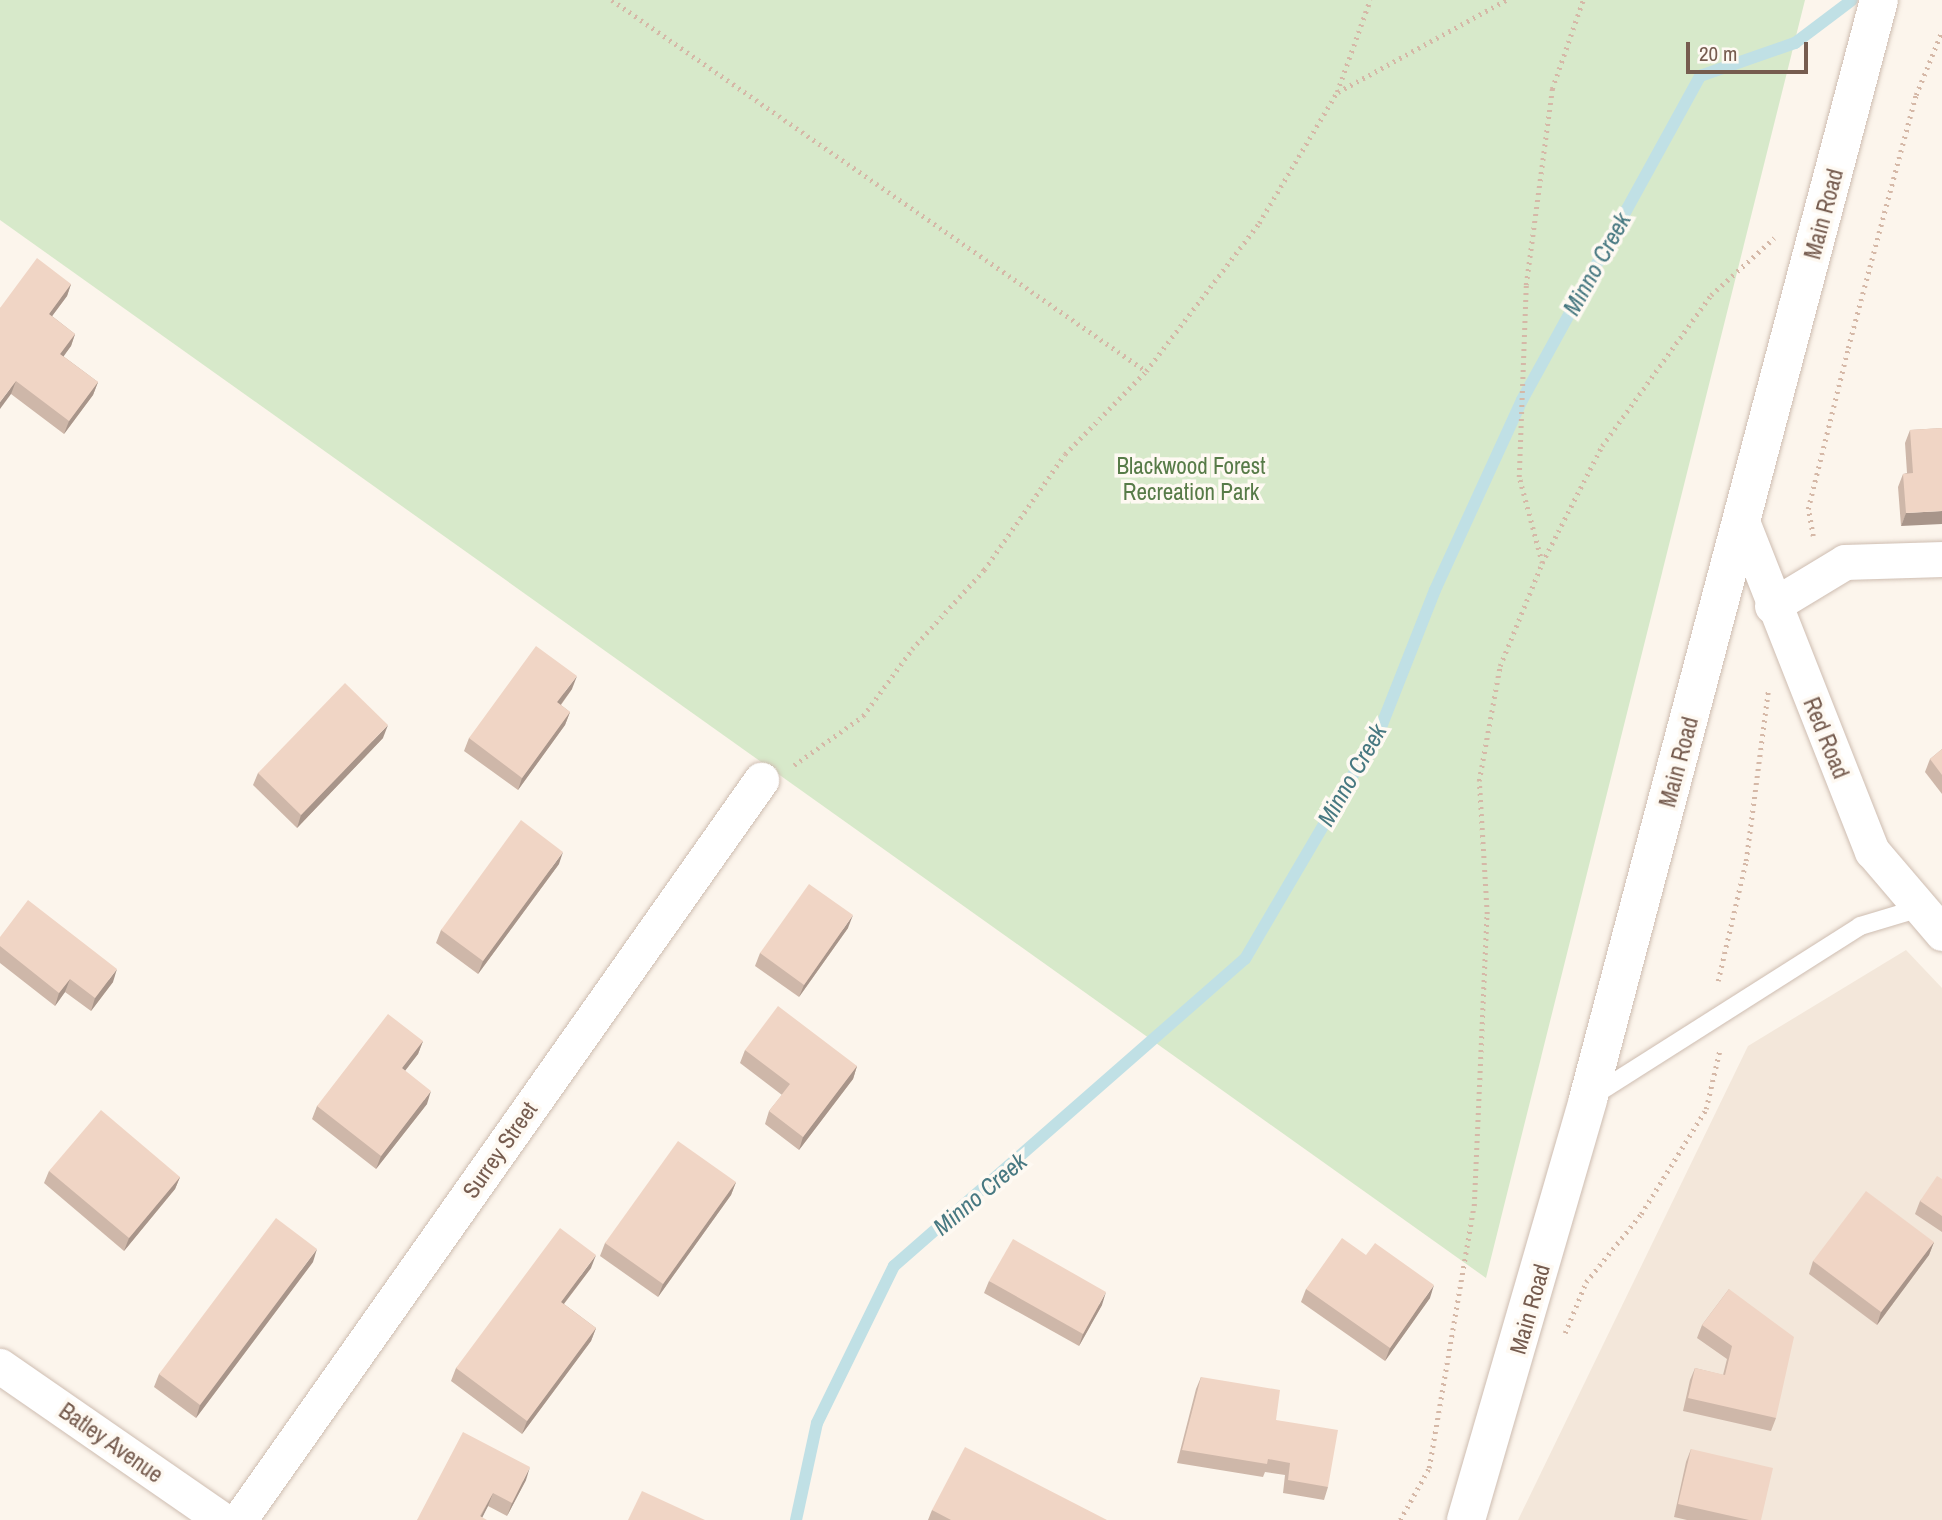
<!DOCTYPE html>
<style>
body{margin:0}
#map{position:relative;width:1942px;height:1520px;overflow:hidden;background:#fcf5ec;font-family:"Archivo Narrow",sans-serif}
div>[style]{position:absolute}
.residential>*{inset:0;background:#f3e7da}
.green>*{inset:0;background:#d7e9ca}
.stream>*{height:12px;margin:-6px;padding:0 6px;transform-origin:6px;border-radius:6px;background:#c0e0e5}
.path>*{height:4.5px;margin-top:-2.25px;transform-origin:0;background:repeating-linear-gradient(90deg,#d5b8a7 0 2px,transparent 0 7px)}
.roads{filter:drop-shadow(0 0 2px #cebdb1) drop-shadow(0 0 2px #cebdb1)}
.service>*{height:18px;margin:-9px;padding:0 9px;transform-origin:9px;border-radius:9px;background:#fff}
.minor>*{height:35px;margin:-17.5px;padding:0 17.5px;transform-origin:17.5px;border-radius:17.5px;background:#fff}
.secondary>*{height:38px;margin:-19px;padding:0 19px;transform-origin:19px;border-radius:19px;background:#fff}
.wall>*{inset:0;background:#ceb7a9}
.shaded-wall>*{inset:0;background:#a8958a}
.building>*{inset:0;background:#f0d5c5}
span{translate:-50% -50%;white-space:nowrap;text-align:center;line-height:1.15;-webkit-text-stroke:7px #fef9f2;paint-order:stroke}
.street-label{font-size:23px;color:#765c4f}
.park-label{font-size:23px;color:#577b48}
.water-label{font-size:24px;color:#477881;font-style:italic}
.scale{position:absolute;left:1686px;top:42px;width:122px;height:32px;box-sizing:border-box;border:4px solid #765c4f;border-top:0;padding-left:9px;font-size:21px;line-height:24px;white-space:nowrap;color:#765c4f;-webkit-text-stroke:5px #fef9f2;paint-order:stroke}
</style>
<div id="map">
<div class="residential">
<div style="clip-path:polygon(1906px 950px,1942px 988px,1942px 1520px,1518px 1520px,1748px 1046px)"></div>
</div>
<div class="green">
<div style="clip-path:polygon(0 0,1805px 0,1486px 1278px,0 220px)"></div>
</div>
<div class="stream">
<div style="left:796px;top:1520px;width:99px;rotate:-77.8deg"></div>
<div style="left:817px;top:1423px;width:175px;rotate:-63.9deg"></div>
<div style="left:894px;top:1266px;width:466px;rotate:-41.2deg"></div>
<div style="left:1245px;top:959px;width:269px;rotate:-59.6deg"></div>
<div style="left:1381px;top:727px;width:147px;rotate:-68.5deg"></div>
<div style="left:1435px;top:590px;width:209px;rotate:-65.4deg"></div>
<div style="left:1522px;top:400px;width:370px;rotate:-61.2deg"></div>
<div style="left:1700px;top:76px;width:101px;rotate:-19.2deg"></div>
<div style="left:1795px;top:43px;width:71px;rotate:-37deg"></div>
</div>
<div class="path">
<div style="left:612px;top:0;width:650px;rotate:34.79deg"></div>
<div style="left:1338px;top:92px;width:192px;rotate:-28.7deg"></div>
<div style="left:1813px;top:536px;width:27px;rotate:-100deg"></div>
<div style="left:1808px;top:509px;width:166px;rotate:-76deg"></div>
<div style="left:1848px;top:348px;width:262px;rotate:-75deg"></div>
<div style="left:1916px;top:95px;width:69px;rotate:-67.9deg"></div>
<div style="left:1542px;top:563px;width:89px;rotate:-105deg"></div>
<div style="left:1519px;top:477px;width:192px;rotate:-87.9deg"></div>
<div style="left:1526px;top:285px;width:198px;rotate:-82.4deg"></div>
<div style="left:1552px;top:89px;width:94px;rotate:-70.8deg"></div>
<div style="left:794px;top:765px;width:85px;rotate:-35.4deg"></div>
<div style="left:863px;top:716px;width:83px;rotate:-53.8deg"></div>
<div style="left:912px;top:649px;width:107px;rotate:-47.7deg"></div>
<div style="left:984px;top:570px;width:141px;rotate:-55.1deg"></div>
<div style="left:1065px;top:454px;width:116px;rotate:-45.7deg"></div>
<div style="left:1146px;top:371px;width:186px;rotate:-52.6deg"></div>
<div style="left:1259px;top:223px;width:152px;rotate:-59.2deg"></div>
<div style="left:1337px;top:92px;width:98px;rotate:-70.3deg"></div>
<div style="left:1718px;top:981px;width:123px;rotate:-76.9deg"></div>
<div style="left:1746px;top:861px;width:171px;rotate:-82.6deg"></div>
<div style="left:1565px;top:1333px;width:55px;rotate:-67.6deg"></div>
<div style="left:1586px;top:1282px;width:87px;rotate:-51deg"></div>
<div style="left:1641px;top:1214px;width:123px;rotate:-58.2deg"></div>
<div style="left:1706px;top:1109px;width:62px;rotate:-76.9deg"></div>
<div style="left:1400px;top:1520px;width:60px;rotate:-60.9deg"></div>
<div style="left:1429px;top:1468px;width:266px;rotate:-80.3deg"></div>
<div style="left:1474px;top:1206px;width:292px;rotate:-87.5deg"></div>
<div style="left:1487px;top:914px;width:133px;rotate:-93.4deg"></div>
<div style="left:1479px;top:781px;width:117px;rotate:-79.7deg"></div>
<div style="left:1500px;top:666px;width:111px;rotate:-67.8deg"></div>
<div style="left:1542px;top:563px;width:131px;rotate:-62.9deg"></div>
<div style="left:1602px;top:446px;width:186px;rotate:-54.2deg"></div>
<div style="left:1711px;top:295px;width:85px;rotate:-42.1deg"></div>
</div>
<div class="roads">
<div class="service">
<div style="left:1591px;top:1097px;width:319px;rotate:-32.4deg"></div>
<div style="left:1860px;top:926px;width:63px;rotate:-16.7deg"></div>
</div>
<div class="minor">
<div style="left:1743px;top:524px;width:352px;rotate:68.5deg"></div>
<div style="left:1872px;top:851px;width:108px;rotate:49.5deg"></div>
<div style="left:1772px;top:606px;width:85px;rotate:-31.1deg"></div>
<div style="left:1845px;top:562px;width:97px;rotate:-1.8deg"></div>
<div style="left:0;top:1366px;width:270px;rotate:34.7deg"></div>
<div style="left:239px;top:1520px;width:906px;rotate:-54.8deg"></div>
</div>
<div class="secondary">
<div style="left:1466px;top:1520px;width:438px;rotate:-73.8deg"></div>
<div style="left:1588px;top:1099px;width:1137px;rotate:-75.17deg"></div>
</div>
</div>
<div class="wall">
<div style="clip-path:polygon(71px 284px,67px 296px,52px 316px,75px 334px,71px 346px,63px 356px,98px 382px,93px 395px,64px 434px,11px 394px,0 308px)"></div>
<div style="clip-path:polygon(1942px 428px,1901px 526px,1898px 487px,1903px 474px,1907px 473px,1905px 443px,1910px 430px)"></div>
<div style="clip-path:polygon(572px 689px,561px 705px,570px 712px,565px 725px,518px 790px,464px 751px,469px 738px)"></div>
<div style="clip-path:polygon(383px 738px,297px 828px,253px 785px,258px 773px)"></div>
<div style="clip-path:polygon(1942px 749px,1942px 794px,1925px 772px,1930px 759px)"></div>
<div style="clip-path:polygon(559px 864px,478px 974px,436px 943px,441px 930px)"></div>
<div style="clip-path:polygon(848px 928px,799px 997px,755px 966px,760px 953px)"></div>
<div style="clip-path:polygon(0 937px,113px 982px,91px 1011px,65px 992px,55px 1006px,0 963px)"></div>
<div style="clip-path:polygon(423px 1041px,418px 1054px,405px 1071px,427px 1104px,376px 1169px,312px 1119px,317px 1106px)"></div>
<div style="clip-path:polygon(745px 1050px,857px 1066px,853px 1079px,799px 1150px,765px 1124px,769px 1111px,782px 1095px,740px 1063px)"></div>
<div style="clip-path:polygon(49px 1171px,180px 1177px,175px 1189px,124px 1251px,44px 1183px)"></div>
<div style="clip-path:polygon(1942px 1179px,1942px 1232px,1915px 1214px,1920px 1201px)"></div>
<div style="clip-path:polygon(736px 1182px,731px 1195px,658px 1297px,600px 1256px,605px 1243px)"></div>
<div style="clip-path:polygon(1934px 1242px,1929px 1255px,1877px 1325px,1809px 1274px,1813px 1261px)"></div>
<div style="clip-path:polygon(313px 1262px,196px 1418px,154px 1387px,159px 1374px)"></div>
<div style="clip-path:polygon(591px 1268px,564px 1304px,596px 1328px,591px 1341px,522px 1434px,451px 1381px,456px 1368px)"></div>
<div style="clip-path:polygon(989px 1281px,1102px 1305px,1079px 1346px,984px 1293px)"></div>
<div style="clip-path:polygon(1306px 1289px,1430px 1298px,1385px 1361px,1301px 1302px)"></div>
<div style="clip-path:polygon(1729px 1289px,1776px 1418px,1771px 1431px,1683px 1411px,1690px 1380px,1695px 1368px,1723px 1375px,1727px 1359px,1697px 1338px,1702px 1325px)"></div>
<div style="clip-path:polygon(1201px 1377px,1276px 1420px,1328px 1487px,1324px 1500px,1283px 1493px,1285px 1475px,1265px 1472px,1263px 1477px,1177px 1463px,1196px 1389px)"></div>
<div style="clip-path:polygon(1691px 1449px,1761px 1520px,1687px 1520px,1674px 1517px,1686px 1462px)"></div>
<div style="clip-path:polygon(526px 1480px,507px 1516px,488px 1506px,482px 1517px,417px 1520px)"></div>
<div style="clip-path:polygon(932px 1510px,1107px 1520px,928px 1520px)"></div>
</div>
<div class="shaded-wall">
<div style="clip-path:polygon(71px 284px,67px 296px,44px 327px,49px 314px)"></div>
<div style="clip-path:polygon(75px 334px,71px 346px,56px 367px,60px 354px)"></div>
<div style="clip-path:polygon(16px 381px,11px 394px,0 409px,0 402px)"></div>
<div style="clip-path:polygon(98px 382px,93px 395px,64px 434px,69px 421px)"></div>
<div style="clip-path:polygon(1942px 511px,1942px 524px,1901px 526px,1906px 513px)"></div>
<div style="clip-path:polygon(577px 676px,572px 689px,553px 715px,557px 702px)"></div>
<div style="clip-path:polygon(570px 712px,565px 725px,518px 790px,522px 778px)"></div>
<div style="clip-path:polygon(388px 725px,383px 738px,297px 828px,301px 815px)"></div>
<div style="clip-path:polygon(563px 852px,559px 864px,478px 974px,483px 961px)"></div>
<div style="clip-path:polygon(853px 915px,848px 928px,799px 997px,804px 985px)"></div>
<div style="clip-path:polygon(117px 969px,113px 982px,91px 1011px,95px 998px)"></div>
<div style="clip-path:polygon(70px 979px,65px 992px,55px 1006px,59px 993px)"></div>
<div style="clip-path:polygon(423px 1041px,418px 1054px,397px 1081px,402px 1068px)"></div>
<div style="clip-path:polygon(857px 1066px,853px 1079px,799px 1150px,803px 1137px)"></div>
<div style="clip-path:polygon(431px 1091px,427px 1104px,376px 1169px,381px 1156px)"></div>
<div style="clip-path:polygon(180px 1177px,175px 1189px,124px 1251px,129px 1238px)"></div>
<div style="clip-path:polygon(736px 1182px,731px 1195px,658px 1297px,663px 1284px)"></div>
<div style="clip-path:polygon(1934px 1242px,1929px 1255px,1877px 1325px,1881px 1312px)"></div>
<div style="clip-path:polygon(317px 1249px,313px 1262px,196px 1418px,200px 1405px)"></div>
<div style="clip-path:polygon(596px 1255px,591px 1268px,556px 1314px,561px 1302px)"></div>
<div style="clip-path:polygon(1434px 1285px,1430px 1298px,1385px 1361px,1390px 1348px)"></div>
<div style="clip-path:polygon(1106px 1292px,1102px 1305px,1079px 1346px,1083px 1334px)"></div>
<div style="clip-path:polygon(596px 1328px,591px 1341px,522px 1434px,527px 1421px)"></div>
<div style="clip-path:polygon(530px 1467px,526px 1480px,507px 1516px,512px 1503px)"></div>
<div style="clip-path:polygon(493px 1493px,488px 1506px,481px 1520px,479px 1520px)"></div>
</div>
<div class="building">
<div style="clip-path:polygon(37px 258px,71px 284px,49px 314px,75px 334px,60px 354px,98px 382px,69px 421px,16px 381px,0 402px,0 308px)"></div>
<div style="clip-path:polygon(1942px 428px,1942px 511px,1906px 513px,1903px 474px,1913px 473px,1910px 430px)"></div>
<div style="clip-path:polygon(536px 646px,577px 676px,557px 702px,570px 712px,522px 778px,469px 738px)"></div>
<div style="clip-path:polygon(345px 683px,388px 725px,301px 815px,258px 773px)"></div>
<div style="clip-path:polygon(1942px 749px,1942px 775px,1930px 759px)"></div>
<div style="clip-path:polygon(521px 820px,563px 852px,483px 961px,441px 930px)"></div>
<div style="clip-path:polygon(809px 884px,853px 915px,804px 985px,760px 953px)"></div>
<div style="clip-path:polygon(28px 900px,117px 969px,95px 998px,70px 979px,59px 993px,0 946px,0 937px)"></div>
<div style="clip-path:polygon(778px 1006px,857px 1066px,803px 1137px,769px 1111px,790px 1084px,745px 1050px)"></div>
<div style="clip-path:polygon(388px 1014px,423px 1041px,402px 1068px,431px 1091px,381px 1156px,317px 1106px)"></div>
<div style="clip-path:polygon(101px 1110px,180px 1177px,129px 1238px,49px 1171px)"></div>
<div style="clip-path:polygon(678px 1141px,736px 1182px,663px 1284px,605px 1243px)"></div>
<div style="clip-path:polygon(1937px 1176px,1942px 1179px,1942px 1216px,1920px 1201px)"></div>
<div style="clip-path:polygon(1866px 1191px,1934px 1242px,1881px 1312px,1813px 1261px)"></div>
<div style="clip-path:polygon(276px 1218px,317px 1249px,200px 1405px,159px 1374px)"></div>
<div style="clip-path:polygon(560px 1228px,596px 1255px,561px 1302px,596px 1328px,527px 1421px,456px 1368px)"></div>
<div style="clip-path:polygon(1342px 1238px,1366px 1255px,1375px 1243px,1434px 1285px,1390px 1348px,1306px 1289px)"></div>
<div style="clip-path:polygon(1013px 1239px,1106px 1292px,1083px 1334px,989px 1281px)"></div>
<div style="clip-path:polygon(1729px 1289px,1794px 1337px,1776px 1418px,1688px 1398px,1695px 1368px,1725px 1375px,1732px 1346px,1702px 1325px)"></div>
<div style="clip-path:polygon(1201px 1377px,1280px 1390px,1276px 1420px,1338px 1430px,1328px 1487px,1288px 1480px,1290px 1463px,1268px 1459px,1267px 1464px,1182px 1450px)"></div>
<div style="clip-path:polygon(463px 1432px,530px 1467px,512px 1503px,493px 1493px,480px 1516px,487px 1520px,417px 1520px)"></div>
<div style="clip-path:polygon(965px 1447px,1107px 1520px,951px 1520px,932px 1510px)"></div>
<div style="clip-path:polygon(1691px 1449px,1773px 1468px,1761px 1520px,1749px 1520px,1678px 1504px)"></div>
<div style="clip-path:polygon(642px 1491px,705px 1520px,628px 1520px)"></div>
</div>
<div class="street-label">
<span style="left:1824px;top:214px;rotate:-75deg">Main Road</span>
<span style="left:1826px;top:738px;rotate:68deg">Red Road</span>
<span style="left:1679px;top:762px;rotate:-75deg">Main Road</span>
<span style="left:500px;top:1150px;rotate:-55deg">Surrey Street</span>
<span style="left:1530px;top:1309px;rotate:-74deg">Main Road</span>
<span style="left:111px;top:1443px;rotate:35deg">Batley Avenue</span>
</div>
<div class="park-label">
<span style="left:1191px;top:479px">Blackwood Forest<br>Recreation Park</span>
</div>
<div class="water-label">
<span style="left:1597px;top:264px;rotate:-61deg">Minno Creek</span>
<span style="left:1352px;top:775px;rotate:-60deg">Minno Creek</span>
<span style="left:980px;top:1194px;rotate:-40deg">Minno Creek</span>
</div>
<div class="scale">20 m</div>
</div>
